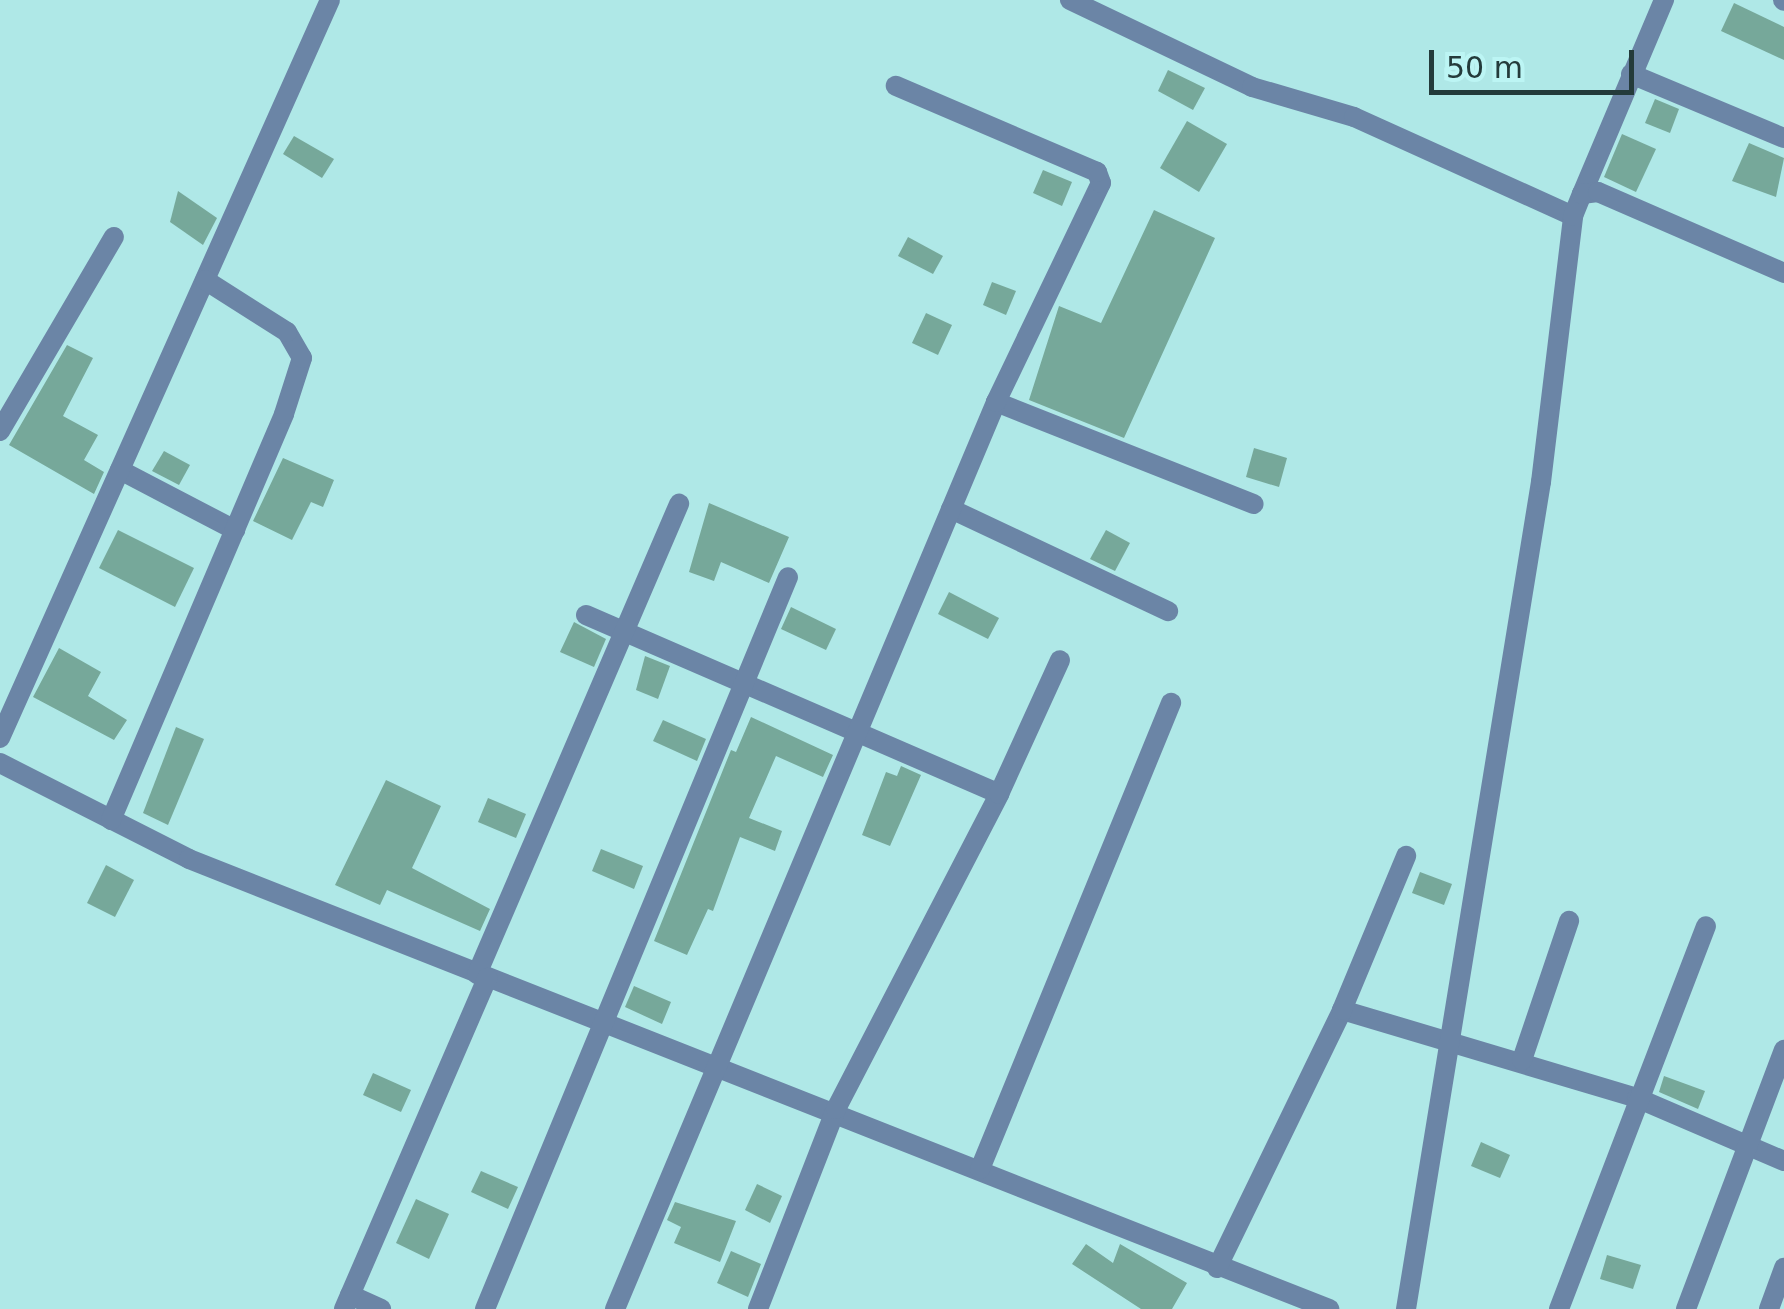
<!DOCTYPE html>
<style>
body{margin:0}
#map{position:relative;width:1784px;height:1309px;overflow:hidden;background:#afe8e7;font-family:"DejaVu Sans",sans-serif}
div>[style]{position:absolute}
.building>*{inset:0;background:#76a89a}
.street>*{height:20px;margin:-10px;padding:0 10px;transform-origin:10px;border-radius:10px;background:#6b85a6}
span{translate:-50% -50%;white-space:nowrap;text-align:center;line-height:1.15;-webkit-text-stroke:8px #bcf5f4;paint-order:stroke}
.scale{position:absolute;left:1429px;top:50px;width:205px;height:45px;box-sizing:border-box;border:5px solid #243b3b;border-top:0;padding-left:12px;font-size:30px;line-height:35px;white-space:nowrap;color:#243b3b;-webkit-text-stroke:8px #bcf5f4;paint-order:stroke}
</style>
<div id="map">
<div class="building">
<div style="clip-path:polygon(1734px 3px,1784px 27px,1784px 60px,1721px 31px)"></div>
<div style="clip-path:polygon(1168px 70px,1205px 88px,1193px 110px,1158px 91px)"></div>
<div style="clip-path:polygon(1655px 99px,1679px 109px,1670px 133px,1645px 123px)"></div>
<div style="clip-path:polygon(1187px 121px,1227px 144px,1199px 192px,1160px 168px)"></div>
<div style="clip-path:polygon(1622px 134px,1656px 149px,1636px 192px,1604px 177px)"></div>
<div style="clip-path:polygon(294px 136px,334px 159px,322px 178px,283px 154px)"></div>
<div style="clip-path:polygon(1749px 143px,1784px 158px,1776px 197px,1732px 181px)"></div>
<div style="clip-path:polygon(1043px 170px,1072px 182px,1062px 206px,1033px 193px)"></div>
<div style="clip-path:polygon(178px 191px,217px 218px,203px 245px,170px 222px)"></div>
<div style="clip-path:polygon(1154px 210px,1215px 238px,1124px 438px,1029px 400px,1059px 306px,1101px 323px)"></div>
<div style="clip-path:polygon(908px 237px,943px 256px,933px 274px,898px 256px)"></div>
<div style="clip-path:polygon(992px 282px,1016px 291px,1006px 315px,983px 305px)"></div>
<div style="clip-path:polygon(926px 313px,952px 325px,938px 355px,912px 343px)"></div>
<div style="clip-path:polygon(67px 345px,93px 358px,63px 416px,98px 435px,84px 460px,104px 472px,94px 494px,9px 445px)"></div>
<div style="clip-path:polygon(1254px 448px,1287px 458px,1279px 487px,1246px 477px)"></div>
<div style="clip-path:polygon(164px 451px,190px 465px,179px 485px,152px 471px)"></div>
<div style="clip-path:polygon(283px 458px,334px 480px,323px 507px,311px 502px,292px 540px,253px 521px)"></div>
<div style="clip-path:polygon(709px 503px,789px 537px,769px 583px,721px 562px,714px 581px,689px 572px)"></div>
<div style="clip-path:polygon(118px 530px,194px 568px,175px 607px,99px 568px)"></div>
<div style="clip-path:polygon(1106px 530px,1130px 543px,1115px 571px,1090px 559px)"></div>
<div style="clip-path:polygon(949px 592px,999px 618px,988px 639px,938px 614px)"></div>
<div style="clip-path:polygon(791px 607px,836px 629px,826px 650px,781px 629px)"></div>
<div style="clip-path:polygon(574px 622px,606px 639px,594px 667px,560px 652px)"></div>
<div style="clip-path:polygon(59px 648px,101px 672px,88px 696px,127px 720px,114px 740px,33px 697px)"></div>
<div style="clip-path:polygon(645px 656px,670px 666px,658px 699px,636px 690px)"></div>
<div style="clip-path:polygon(751px 717px,833px 755px,823px 777px,776px 756px,749px 818px,782px 831px,775px 851px,740px 837px,713px 911px,708px 909px,687px 955px,654px 941px,731px 750px,736px 752px)"></div>
<div style="clip-path:polygon(663px 720px,706px 739px,697px 761px,653px 741px)"></div>
<div style="clip-path:polygon(176px 727px,204px 739px,168px 825px,143px 813px)"></div>
<div style="clip-path:polygon(901px 766px,921px 775px,890px 846px,862px 835px,886px 772px,897px 776px)"></div>
<div style="clip-path:polygon(386px 780px,441px 806px,412px 868px,490px 909px,480px 931px,387px 890px,380px 905px,335px 885px)"></div>
<div style="clip-path:polygon(488px 798px,526px 814px,516px 838px,478px 822px)"></div>
<div style="clip-path:polygon(601px 849px,643px 866px,634px 889px,592px 871px)"></div>
<div style="clip-path:polygon(106px 865px,134px 880px,115px 917px,87px 903px)"></div>
<div style="clip-path:polygon(1420px 872px,1452px 884px,1444px 905px,1412px 893px)"></div>
<div style="clip-path:polygon(634px 986px,671px 1002px,662px 1024px,625px 1007px)"></div>
<div style="clip-path:polygon(373px 1073px,411px 1090px,401px 1112px,363px 1095px)"></div>
<div style="clip-path:polygon(1664px 1076px,1705px 1091px,1698px 1109px,1659px 1092px)"></div>
<div style="clip-path:polygon(1481px 1142px,1510px 1155px,1500px 1178px,1471px 1166px)"></div>
<div style="clip-path:polygon(481px 1171px,518px 1187px,508px 1209px,471px 1192px)"></div>
<div style="clip-path:polygon(757px 1184px,782px 1196px,770px 1223px,745px 1210px)"></div>
<div style="clip-path:polygon(416px 1199px,449px 1214px,429px 1259px,396px 1243px)"></div>
<div style="clip-path:polygon(675px 1202px,736px 1221px,720px 1262px,674px 1243px,681px 1227px,667px 1220px)"></div>
<div style="clip-path:polygon(1086px 1244px,1113px 1263px,1120px 1244px,1187px 1283px,1172px 1309px,1141px 1309px,1072px 1264px)"></div>
<div style="clip-path:polygon(731px 1251px,761px 1264px,748px 1297px,717px 1283px)"></div>
<div style="clip-path:polygon(1607px 1255px,1641px 1265px,1633px 1289px,1600px 1279px)"></div>
</div>
<div class="street">
<div style="left:1070px;top:0;width:202px;rotate:25.5deg"></div>
<div style="left:1252px;top:87px;width:106px;rotate:16.4deg"></div>
<div style="left:1354px;top:117px;width:240px;rotate:24.3deg"></div>
<div style="left:1783px;top:0;width:1px;rotate:45deg"></div>
<div style="left:1631px;top:74px;width:166px;rotate:22.7deg"></div>
<div style="left:1582px;top:194px;width:211px;rotate:-67.1deg"></div>
<div style="left:996px;top:402px;width:277px;rotate:21.6deg"></div>
<div style="left:0;top:431px;width:225px;rotate:-59.6deg"></div>
<div style="left:120px;top:470px;width:130px;rotate:27.6deg"></div>
<div style="left:951px;top:509px;width:240px;rotate:25.2deg"></div>
<div style="left:586px;top:615px;width:450px;rotate:23.4deg"></div>
<div style="left:0;top:738px;width:808px;rotate:-65.91deg"></div>
<div style="left:0;top:763px;width:212px;rotate:26.9deg"></div>
<div style="left:189px;top:859px;width:1226px;rotate:21.54deg"></div>
<div style="left:111px;top:820px;width:441px;rotate:-66.9deg"></div>
<div style="left:284px;top:414px;width:59px;rotate:-72.2deg"></div>
<div style="left:302px;top:358px;width:30px;rotate:-120deg"></div>
<div style="left:287px;top:332px;width:97px;rotate:-147.6deg"></div>
<div style="left:477px;top:974px;width:512px;rotate:-66.74deg"></div>
<div style="left:1342px;top:1010px;width:308px;rotate:16.6deg"></div>
<div style="left:1637px;top:1098px;width:160px;rotate:23.2deg"></div>
<div style="left:1522px;top:1060px;width:147px;rotate:-71.3deg"></div>
<div style="left:980px;top:1169px;width:504px;rotate:-67.71deg"></div>
<div style="left:1217px;top:1268px;width:287px;rotate:-64.1deg"></div>
<div style="left:1342px;top:1010px;width:167px;rotate:-67.4deg"></div>
<div style="left:350px;top:1295px;width:34px;rotate:24deg"></div>
<div style="left:344px;top:1309px;width:361px;rotate:-66.6deg"></div>
<div style="left:485px;top:1309px;width:792px;rotate:-67.51deg"></div>
<div style="left:615px;top:1309px;width:984px;rotate:-67.21deg"></div>
<div style="left:996px;top:402px;width:243px;rotate:-64.4deg"></div>
<div style="left:1101px;top:183px;width:12px;rotate:-110deg"></div>
<div style="left:1097px;top:172px;width:219px;rotate:-156.8deg"></div>
<div style="left:758px;top:1309px;width:215px;rotate:-68.7deg"></div>
<div style="left:836px;top:1109px;width:355px;rotate:-62.6deg"></div>
<div style="left:999px;top:794px;width:147px;rotate:-65.5deg"></div>
<div style="left:1406px;top:1309px;width:838px;rotate:-80.73deg"></div>
<div style="left:1541px;top:482px;width:268px;rotate:-83.1deg"></div>
<div style="left:1573px;top:216px;width:24px;rotate:-68deg"></div>
<div style="left:1582px;top:194px;width:16px;rotate:-7deg"></div>
<div style="left:1598px;top:192px;width:203px;rotate:23.5deg"></div>
<div style="left:1559px;top:1309px;width:410px;rotate:-69deg"></div>
<div style="left:1686px;top:1309px;width:277px;rotate:-69.3deg"></div>
<div style="left:1769px;top:1309px;width:44px;rotate:-69.9deg"></div>
</div>
<div class="scale">50 m</div>
</div>
